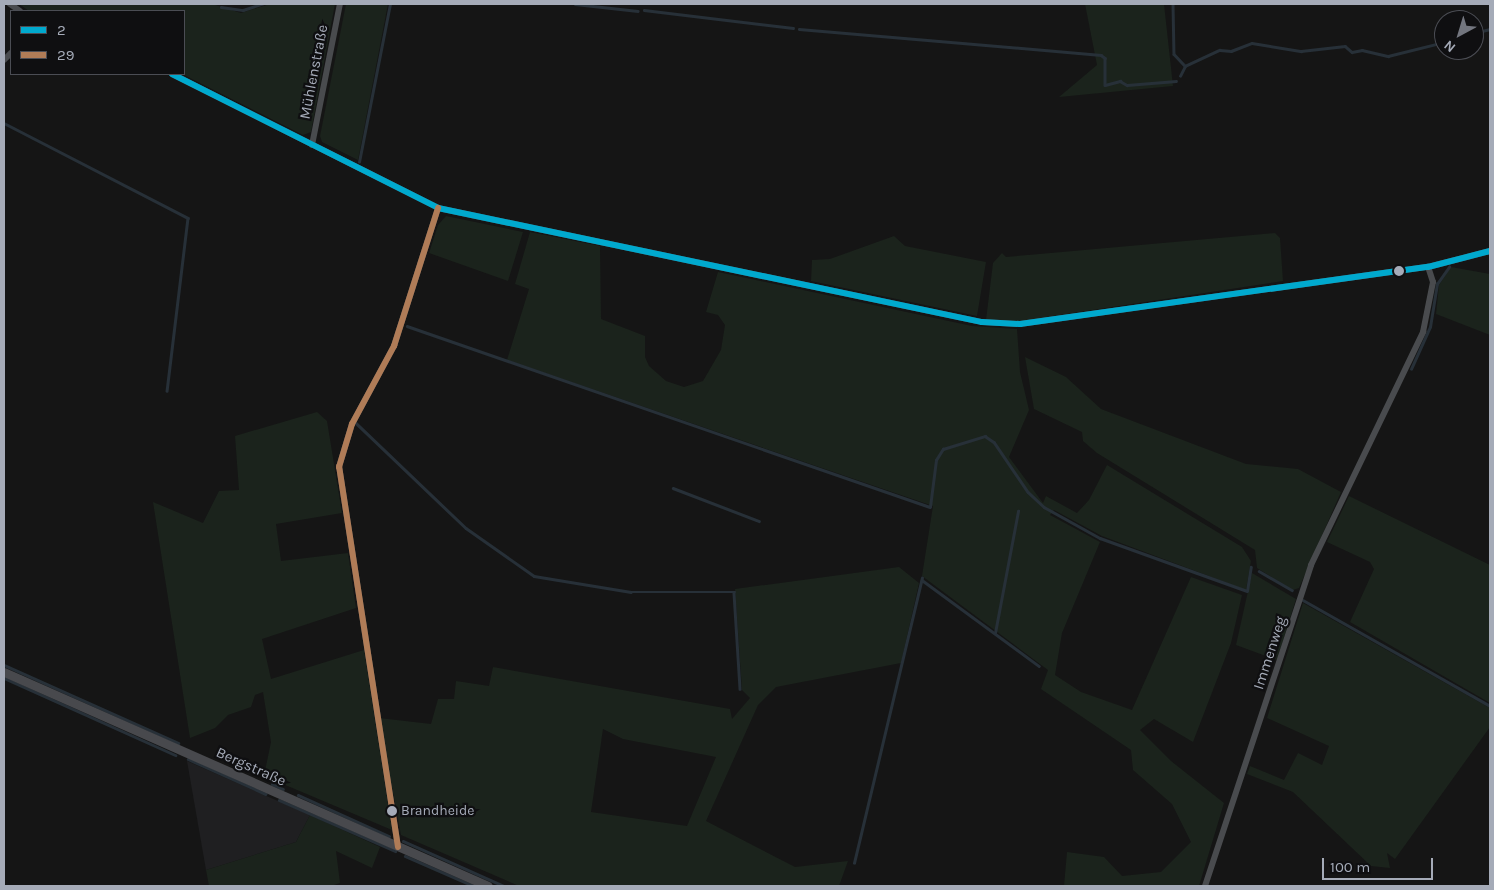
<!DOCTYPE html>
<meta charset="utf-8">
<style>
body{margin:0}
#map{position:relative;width:1494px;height:890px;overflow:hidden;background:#151515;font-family:Karla,sans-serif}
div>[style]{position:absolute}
.built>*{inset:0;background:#1f1f21}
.green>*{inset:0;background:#1b231c}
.stream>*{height:2.5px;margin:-1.25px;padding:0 1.25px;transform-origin:1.25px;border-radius:1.25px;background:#273038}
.street>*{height:6px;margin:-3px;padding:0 3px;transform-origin:3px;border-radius:3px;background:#494b4e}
.secondary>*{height:9px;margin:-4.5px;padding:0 4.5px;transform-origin:4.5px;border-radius:4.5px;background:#48494d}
.bus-1>*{height:6px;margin:-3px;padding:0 3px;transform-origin:3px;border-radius:3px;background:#00a9ce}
.bus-2>*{height:6px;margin:-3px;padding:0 3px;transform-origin:3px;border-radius:3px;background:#b07c57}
.dots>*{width:14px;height:14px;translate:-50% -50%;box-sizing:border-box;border:2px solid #0f0f11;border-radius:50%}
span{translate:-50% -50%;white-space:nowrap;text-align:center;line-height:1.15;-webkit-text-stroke:4.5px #0f0f11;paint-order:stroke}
.bus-label{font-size:14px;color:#a5abb8}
.left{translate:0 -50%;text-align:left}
.street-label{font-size:15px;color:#a5abb8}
.frame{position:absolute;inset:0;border:5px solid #a5abb8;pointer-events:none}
.legend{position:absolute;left:10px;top:10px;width:175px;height:65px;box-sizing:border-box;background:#0f0f11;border:1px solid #4b4d54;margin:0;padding:6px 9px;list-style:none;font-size:15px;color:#a5abb8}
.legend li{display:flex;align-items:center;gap:10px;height:25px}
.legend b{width:25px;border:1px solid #4b4d54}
.north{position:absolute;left:1434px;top:10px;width:50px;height:50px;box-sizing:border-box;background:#0f0f11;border:1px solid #4b4d54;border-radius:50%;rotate:219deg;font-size:14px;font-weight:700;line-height:20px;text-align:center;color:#a5abb8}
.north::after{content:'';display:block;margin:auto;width:18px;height:22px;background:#73767f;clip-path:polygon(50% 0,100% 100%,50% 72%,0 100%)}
.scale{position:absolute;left:1322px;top:858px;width:111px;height:22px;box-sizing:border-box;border:2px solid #a5abb8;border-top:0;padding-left:6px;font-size:15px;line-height:18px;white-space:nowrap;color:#a5abb8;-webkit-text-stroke:4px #0f0f11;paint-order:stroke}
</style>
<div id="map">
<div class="built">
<div style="clip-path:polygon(187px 761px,310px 815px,296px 842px,206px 870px)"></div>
</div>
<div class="green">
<div style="clip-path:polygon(19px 4px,212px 4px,241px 13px,270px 4px,335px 4px,311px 132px,303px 135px,182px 74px,184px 11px,29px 11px)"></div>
<div style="clip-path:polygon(346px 4px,388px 4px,358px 160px,322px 142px,320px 136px)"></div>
<div style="clip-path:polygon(1085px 4px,1164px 4px,1173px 86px,1059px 97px,1097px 65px)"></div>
<div style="clip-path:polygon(446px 216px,523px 232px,508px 281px,429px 253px,438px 225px)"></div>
<div style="clip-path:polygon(530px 232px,600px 246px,601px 319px,645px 336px,645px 357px,649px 366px,666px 381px,684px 387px,703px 381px,721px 350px,725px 325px,718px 315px,706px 312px,718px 272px,972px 326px,1017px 329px,1020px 372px,1029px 410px,1009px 457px,1043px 503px,1046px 496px,1077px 513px,1089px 500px,1107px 465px,1242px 547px,1251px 561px,1246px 590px,1102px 536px,1054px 510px,1050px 515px,1100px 542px,1062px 633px,1055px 675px,1081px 692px,1132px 710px,1191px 577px,1242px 595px,1231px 643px,1193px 742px,1154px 719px,1140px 730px,1171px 761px,1224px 803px,1199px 886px,1064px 886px,1067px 852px,1104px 857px,1122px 876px,1161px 872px,1191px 842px,1172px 804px,1133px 770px,1131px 750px,1041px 689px,1048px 670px,922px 576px,933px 506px,507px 360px,529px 289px,515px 284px)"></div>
<div style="clip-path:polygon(1275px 233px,1280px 238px,1283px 281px,1020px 321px,986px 320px,993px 263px,1002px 253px,1006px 257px)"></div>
<div style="clip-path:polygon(894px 236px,905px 246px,986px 262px,977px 316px,811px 281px,812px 260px,830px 259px)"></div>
<div style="clip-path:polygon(1451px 267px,1490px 274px,1490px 335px,1436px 314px,1439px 285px)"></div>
<div style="clip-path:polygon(1025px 357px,1066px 377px,1101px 409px,1246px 464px,1298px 469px,1341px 492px,1299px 588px,1293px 590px,1257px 568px,1255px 550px,1097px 453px,1083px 441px,1082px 432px,1034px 409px)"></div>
<div style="clip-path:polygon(317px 412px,327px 421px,342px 513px,276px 524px,281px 561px,348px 553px,356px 608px,262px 639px,271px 679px,364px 650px,392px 830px,264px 776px,271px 742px,263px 692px,255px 695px,251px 707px,228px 715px,215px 728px,190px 738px,153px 502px,203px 523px,219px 491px,239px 490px,235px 436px)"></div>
<div style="clip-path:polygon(1349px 496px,1490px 565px,1490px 703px,1350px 622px,1374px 569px,1370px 562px,1327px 542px)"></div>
<div style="clip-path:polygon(evenodd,899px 567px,919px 583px,901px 663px,776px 687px,758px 705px,706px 821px,795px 867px,848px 861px,839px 886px,519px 886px,401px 835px,379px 718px,431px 724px,438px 699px,454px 699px,456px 681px,489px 686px,493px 667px,730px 709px,732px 719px,750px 698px,742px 690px,735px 589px,899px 567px,603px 729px,623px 739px,716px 757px,687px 826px,591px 812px,603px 729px)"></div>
<div style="clip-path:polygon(1252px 573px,1296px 599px,1277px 660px,1236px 645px)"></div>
<div style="clip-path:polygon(1303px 603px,1490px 708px,1490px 727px,1395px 859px,1387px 853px,1390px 868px,1371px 866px,1293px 792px,1247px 774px,1250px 766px,1284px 780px,1298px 753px,1322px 765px,1329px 746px,1267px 718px)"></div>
<div style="clip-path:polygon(310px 815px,380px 847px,372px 868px,336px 851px,340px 883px,331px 886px,209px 886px,206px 870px,296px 842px)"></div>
</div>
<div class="stream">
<div style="left:214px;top:4px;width:1px"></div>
<div style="left:575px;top:4px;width:63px;rotate:6.3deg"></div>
<div style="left:1173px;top:4px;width:50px;rotate:88.9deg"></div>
<div style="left:1174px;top:54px;width:16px;rotate:47deg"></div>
<div style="left:221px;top:7px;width:22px;rotate:8deg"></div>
<div style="left:243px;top:10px;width:20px;rotate:-18deg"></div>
<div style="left:644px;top:10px;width:150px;rotate:6.9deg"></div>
<div style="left:799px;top:29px;width:303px;rotate:4.9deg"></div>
<div style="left:1101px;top:55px;width:5px;rotate:37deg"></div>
<div style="left:1105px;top:58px;width:27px;rotate:90deg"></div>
<div style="left:1105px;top:85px;width:16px;rotate:-15deg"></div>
<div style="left:1120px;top:81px;width:8px;rotate:30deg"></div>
<div style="left:1127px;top:85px;width:49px;rotate:-4.7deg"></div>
<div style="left:1474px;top:33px;width:16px;rotate:-14deg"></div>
<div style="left:1185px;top:66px;width:38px;rotate:-25deg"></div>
<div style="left:1220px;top:50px;width:11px;rotate:5deg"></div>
<div style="left:1231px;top:51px;width:22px;rotate:-21deg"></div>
<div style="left:1252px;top:43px;width:50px;rotate:9.3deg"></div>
<div style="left:1301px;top:51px;width:44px;rotate:-6.5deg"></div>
<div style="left:1345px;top:46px;width:9px;rotate:41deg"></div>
<div style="left:1352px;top:52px;width:10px;rotate:-11deg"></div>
<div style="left:1362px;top:50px;width:27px;rotate:13deg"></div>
<div style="left:1388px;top:56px;width:58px;rotate:-14deg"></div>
<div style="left:1180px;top:76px;width:11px;rotate:-63deg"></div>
<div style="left:4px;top:123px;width:207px;rotate:27.3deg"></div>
<div style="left:188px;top:218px;width:174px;rotate:96.9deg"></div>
<div style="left:359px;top:162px;width:161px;rotate:-78.9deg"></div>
<div style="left:407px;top:326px;width:553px;rotate:19.09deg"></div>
<div style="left:930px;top:507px;width:47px;rotate:-82.7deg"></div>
<div style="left:936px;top:460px;width:13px;rotate:-58deg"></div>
<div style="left:943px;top:449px;width:44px;rotate:-17.2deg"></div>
<div style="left:985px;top:436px;width:11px;rotate:34deg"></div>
<div style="left:994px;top:442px;width:60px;rotate:55.8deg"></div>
<div style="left:1028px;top:492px;width:22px;rotate:43deg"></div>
<div style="left:1044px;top:507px;width:64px;rotate:29deg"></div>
<div style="left:1100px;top:538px;width:156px;rotate:19.8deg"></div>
<div style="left:1247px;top:591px;width:24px;rotate:-81deg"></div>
<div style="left:1411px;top:369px;width:46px;rotate:-65.7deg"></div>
<div style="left:1430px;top:327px;width:44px;rotate:-80.8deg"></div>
<div style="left:1437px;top:284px;width:21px;rotate:-55deg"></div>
<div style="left:356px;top:423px;width:152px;rotate:43.7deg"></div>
<div style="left:466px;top:528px;width:83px;rotate:35.2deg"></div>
<div style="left:534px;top:576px;width:98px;rotate:9.4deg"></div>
<div style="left:631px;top:592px;width:104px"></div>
<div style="left:673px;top:488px;width:92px;rotate:21deg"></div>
<div style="left:1259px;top:571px;width:38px;rotate:30deg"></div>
<div style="left:922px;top:580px;width:145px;rotate:36.3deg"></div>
<div style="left:734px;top:593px;width:96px;rotate:86.4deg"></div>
<div style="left:1303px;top:600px;width:215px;rotate:29.5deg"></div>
<div style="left:995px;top:633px;width:124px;rotate:-79.3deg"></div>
<div style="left:4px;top:665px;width:191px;rotate:24.1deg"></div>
<div style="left:4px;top:678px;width:188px;rotate:24.2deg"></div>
<div style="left:188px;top:759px;width:85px;rotate:24.2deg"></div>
<div style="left:272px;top:784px;width:12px;rotate:24deg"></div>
<div style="left:298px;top:795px;width:100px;rotate:24.3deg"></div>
<div style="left:279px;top:800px;width:127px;rotate:23.7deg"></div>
<div style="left:403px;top:841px;width:111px;rotate:24deg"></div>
<div style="left:405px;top:856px;width:75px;rotate:23.5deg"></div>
<div style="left:854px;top:863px;width:293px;rotate:-76.6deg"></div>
</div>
<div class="street">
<div style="left:10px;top:4px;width:12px;rotate:35deg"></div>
<div style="left:4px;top:60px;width:10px;rotate:-45deg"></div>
<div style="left:172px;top:74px;width:298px;rotate:26.7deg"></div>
<div style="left:438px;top:208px;width:556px;rotate:11.84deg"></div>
<div style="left:982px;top:322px;width:38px;rotate:3deg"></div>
<div style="left:1020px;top:324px;width:412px;rotate:-8deg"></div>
<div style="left:1428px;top:267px;width:64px;rotate:-14.5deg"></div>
<div style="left:312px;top:145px;width:144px;rotate:-78.8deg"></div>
<div style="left:398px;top:847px;width:385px;rotate:-98.8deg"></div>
<div style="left:339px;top:467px;width:45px;rotate:-73.2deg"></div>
<div style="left:352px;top:424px;width:89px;rotate:-61.7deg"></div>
<div style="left:394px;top:346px;width:145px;rotate:-72.3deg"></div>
<div style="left:1205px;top:886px;width:338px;rotate:-71.7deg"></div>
<div style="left:1311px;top:565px;width:259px;rotate:-64.3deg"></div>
<div style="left:1423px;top:332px;width:51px;rotate:-78.7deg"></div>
<div style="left:1433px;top:282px;width:16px;rotate:-108deg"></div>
</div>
<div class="secondary">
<div style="left:4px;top:672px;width:529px;rotate:23.85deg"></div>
</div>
<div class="bus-1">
<div style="left:172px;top:74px;width:298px;rotate:26.7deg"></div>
<div style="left:438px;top:208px;width:556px;rotate:11.84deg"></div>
<div style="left:982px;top:322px;width:38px;rotate:3deg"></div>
<div style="left:1020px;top:324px;width:412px;rotate:-8deg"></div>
<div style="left:1428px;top:267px;width:64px;rotate:-14.5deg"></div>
</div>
<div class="bus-2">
<div style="left:398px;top:847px;width:385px;rotate:-98.8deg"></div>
<div style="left:339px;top:467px;width:45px;rotate:-73.2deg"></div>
<div style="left:352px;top:424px;width:89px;rotate:-61.7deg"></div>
<div style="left:394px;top:346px;width:145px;rotate:-72.3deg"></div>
</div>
<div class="dots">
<div style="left:1399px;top:271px;background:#a5abb8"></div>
<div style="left:392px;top:811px;background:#a5abb8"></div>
</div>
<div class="bus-label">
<span class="left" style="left:401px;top:811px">Brandheide</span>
</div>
<div class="street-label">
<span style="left:314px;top:72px;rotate:-79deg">Mühlenstraße</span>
<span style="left:1270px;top:653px;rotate:-72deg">Immenweg</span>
<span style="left:251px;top:767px;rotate:24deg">Bergstraße</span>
</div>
<div class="frame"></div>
<ul class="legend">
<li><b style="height:6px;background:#00a9ce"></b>2</li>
<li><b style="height:6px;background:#b07c57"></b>29</li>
</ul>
<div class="north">N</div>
<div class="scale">100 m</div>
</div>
